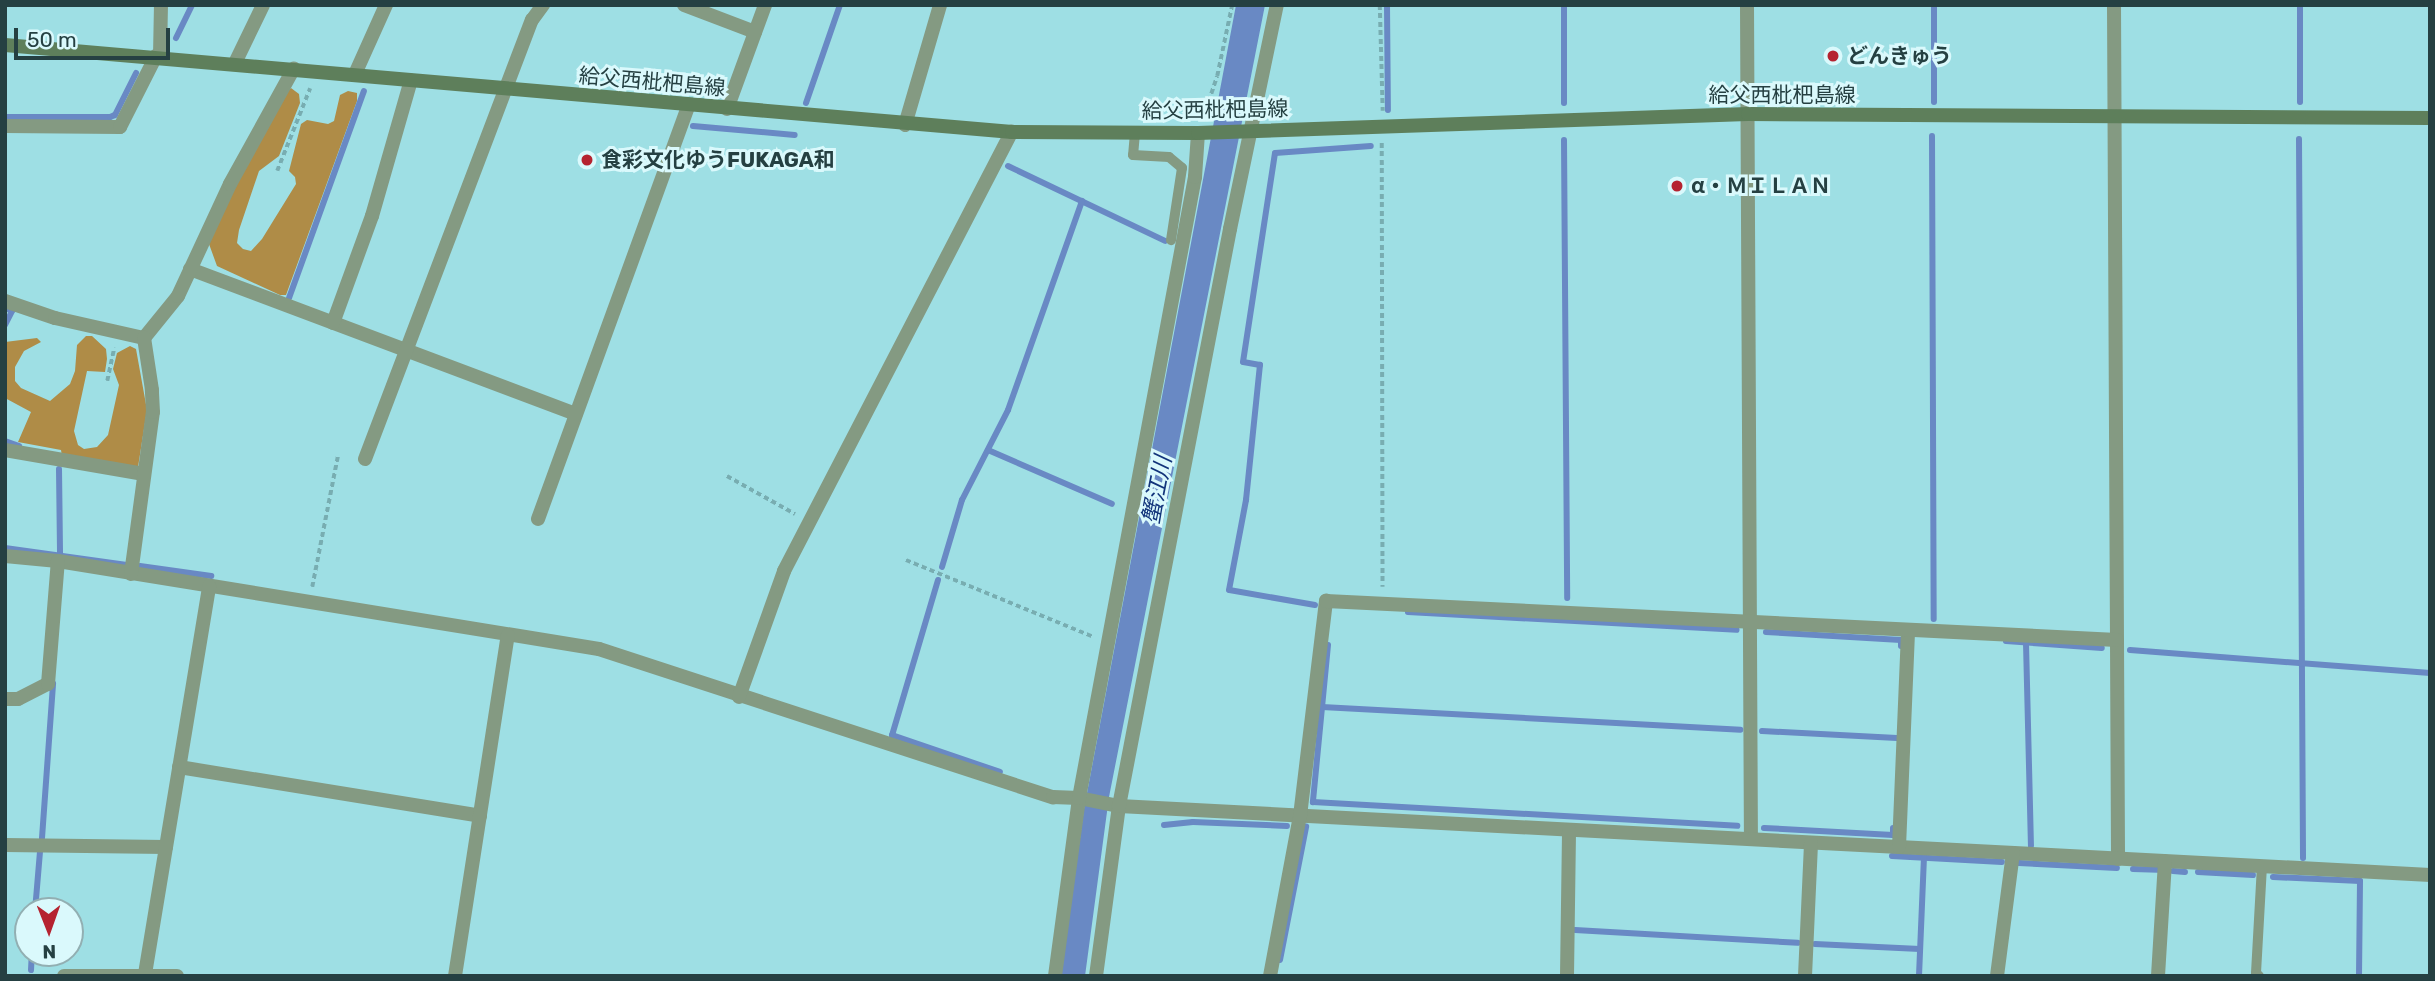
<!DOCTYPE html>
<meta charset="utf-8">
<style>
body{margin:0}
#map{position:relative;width:2435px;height:981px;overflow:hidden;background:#9edfe4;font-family:Rubik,"Noto Sans JP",sans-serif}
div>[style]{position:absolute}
.forest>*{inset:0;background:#af8c47}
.water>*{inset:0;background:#6989c4}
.stream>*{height:6px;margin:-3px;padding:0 3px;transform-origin:3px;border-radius:3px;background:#6989c4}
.path>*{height:3.5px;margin-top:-1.75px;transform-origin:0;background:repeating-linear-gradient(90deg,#78adb1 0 5px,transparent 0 8.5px)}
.service>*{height:10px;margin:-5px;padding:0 5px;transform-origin:5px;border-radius:5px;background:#849a82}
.minor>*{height:14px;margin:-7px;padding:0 7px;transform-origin:7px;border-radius:7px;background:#849a82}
.secondary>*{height:14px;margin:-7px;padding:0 7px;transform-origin:7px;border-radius:7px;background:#5e7f5b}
.dots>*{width:19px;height:19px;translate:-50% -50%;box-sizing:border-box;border:4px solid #daf9fc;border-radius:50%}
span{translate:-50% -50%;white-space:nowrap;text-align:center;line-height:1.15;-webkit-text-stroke:6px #daf9fc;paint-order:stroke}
.poi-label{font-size:21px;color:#254042;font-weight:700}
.left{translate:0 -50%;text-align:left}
.street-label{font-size:21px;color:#254042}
.water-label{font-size:23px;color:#12347b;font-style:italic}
.frame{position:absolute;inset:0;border:7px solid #254042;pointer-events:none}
.north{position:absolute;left:14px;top:897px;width:70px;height:70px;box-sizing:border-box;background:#daf9fc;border:2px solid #92afb2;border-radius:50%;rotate:179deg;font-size:19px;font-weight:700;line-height:28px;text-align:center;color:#254042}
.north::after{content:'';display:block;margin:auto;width:24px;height:32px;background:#b52330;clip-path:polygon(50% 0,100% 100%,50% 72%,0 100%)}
.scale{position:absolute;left:14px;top:28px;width:156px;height:32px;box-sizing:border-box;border:4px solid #254042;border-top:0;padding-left:9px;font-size:21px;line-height:24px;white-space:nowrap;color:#254042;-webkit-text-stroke:5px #daf9fc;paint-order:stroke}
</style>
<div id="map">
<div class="forest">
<div style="clip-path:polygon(291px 88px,299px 94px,300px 103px,279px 156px,259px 171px,239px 230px,237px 243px,243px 249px,251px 251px,262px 239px,296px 184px,295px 177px,289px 171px,301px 124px,307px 120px,328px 124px,334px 121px,340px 95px,348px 91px,357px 93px,357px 101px,286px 295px,280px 295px,217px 266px,209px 244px,234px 188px,283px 97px)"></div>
<div style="clip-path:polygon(86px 336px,92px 336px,106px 349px,107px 359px,105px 372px,87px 371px,74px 431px,78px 445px,84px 449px,97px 447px,108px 435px,119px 385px,113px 369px,117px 353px,130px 346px,136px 349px,147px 410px,138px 467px,62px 456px,61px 450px,18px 442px,31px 412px,5px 398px,5px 342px,37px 338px,41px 342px,24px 351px,15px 367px,15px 381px,21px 388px,50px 401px,70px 384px,75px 371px,77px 345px)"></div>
</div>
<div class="water">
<div style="clip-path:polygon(1236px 5px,1265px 5px,1109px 797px,1085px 976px,1061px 976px,1084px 809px)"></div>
</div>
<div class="stream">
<div style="left:1387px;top:5px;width:105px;rotate:89.5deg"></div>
<div style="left:1564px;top:5px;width:98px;rotate:90deg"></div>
<div style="left:1934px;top:5px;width:97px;rotate:90deg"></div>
<div style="left:2300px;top:5px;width:97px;rotate:90deg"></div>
<div style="left:176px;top:38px;width:37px;rotate:-64deg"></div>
<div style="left:806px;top:103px;width:104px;rotate:-70.9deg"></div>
<div style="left:5px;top:117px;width:105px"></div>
<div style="left:110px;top:117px;width:5px;rotate:-22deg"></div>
<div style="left:115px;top:115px;width:47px;rotate:-63.4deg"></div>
<div style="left:693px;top:126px;width:102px;rotate:5deg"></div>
<div style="left:1932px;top:136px;width:483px;rotate:89.8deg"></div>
<div style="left:2299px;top:139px;width:719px;rotate:89.68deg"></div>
<div style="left:1564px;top:140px;width:458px;rotate:89.6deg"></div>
<div style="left:1008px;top:166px;width:174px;rotate:25.5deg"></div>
<div style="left:289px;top:298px;width:220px;rotate:-70.1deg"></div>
<div style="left:5px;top:325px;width:16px;rotate:-63deg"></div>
<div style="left:12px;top:311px;width:7px;rotate:-153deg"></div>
<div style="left:5px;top:441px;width:15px;rotate:20deg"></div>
<div style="left:988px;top:450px;width:135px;rotate:23.5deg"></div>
<div style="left:59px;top:469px;width:85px;rotate:89.3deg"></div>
<div style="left:5px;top:548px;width:123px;rotate:7.9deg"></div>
<div style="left:140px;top:566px;width:72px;rotate:8deg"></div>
<div style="left:942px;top:567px;width:70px;rotate:-73.4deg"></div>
<div style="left:962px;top:500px;width:101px;rotate:-62.9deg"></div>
<div style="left:1008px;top:410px;width:222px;rotate:-70.5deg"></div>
<div style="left:938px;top:580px;width:162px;rotate:106.5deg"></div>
<div style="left:892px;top:735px;width:114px;rotate:18.9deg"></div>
<div style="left:1315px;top:605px;width:87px;rotate:-170.1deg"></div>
<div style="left:1229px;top:590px;width:92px;rotate:-79.3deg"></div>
<div style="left:1246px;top:500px;width:136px;rotate:-84.1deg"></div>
<div style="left:1260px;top:365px;width:17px;rotate:-170deg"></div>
<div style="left:1243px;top:362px;width:211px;rotate:-81.3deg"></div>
<div style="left:1275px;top:153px;width:96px;rotate:-4.2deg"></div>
<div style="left:1408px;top:612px;width:329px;rotate:3.1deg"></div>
<div style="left:1766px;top:632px;width:135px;rotate:3.4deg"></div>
<div style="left:1901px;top:640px;width:6px;rotate:90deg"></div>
<div style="left:2006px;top:641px;width:96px;rotate:4.2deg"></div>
<div style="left:2026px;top:643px;width:203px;rotate:88.6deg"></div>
<div style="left:1328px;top:645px;width:158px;rotate:95.5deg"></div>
<div style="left:1313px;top:802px;width:425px;rotate:3.2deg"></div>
<div style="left:2130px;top:650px;width:301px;rotate:4.4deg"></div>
<div style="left:1322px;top:707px;width:419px;rotate:3.1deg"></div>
<div style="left:1762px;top:731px;width:135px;rotate:3deg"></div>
<div style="left:1164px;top:825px;width:29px;rotate:-6deg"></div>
<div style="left:1193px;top:822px;width:94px;rotate:2.4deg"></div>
<div style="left:1764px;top:828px;width:129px;rotate:3.1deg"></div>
<div style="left:1893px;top:835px;width:7px;rotate:-90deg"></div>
<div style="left:42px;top:838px;width:155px;rotate:-85.9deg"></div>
<div style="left:1892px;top:856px;width:110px;rotate:3.1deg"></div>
<div style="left:2019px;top:863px;width:98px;rotate:2.9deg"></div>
<div style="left:2133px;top:869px;width:25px;rotate:2deg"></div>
<div style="left:2173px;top:871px;width:12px;rotate:5deg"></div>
<div style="left:2198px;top:872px;width:55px;rotate:3.1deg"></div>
<div style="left:2273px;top:877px;width:87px;rotate:2.6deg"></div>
<div style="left:2360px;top:881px;width:95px;rotate:90.6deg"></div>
<div style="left:35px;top:911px;width:59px;rotate:-85.2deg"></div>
<div style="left:1575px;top:930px;width:223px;rotate:3.3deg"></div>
<div style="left:1815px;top:944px;width:105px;rotate:2.7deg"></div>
<div style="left:1280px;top:960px;width:136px;rotate:-78.9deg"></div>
<div style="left:31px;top:970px;width:17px;rotate:-87deg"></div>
<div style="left:1919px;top:976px;width:118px;rotate:-87.6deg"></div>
</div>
<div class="path">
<div style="left:1380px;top:5px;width:106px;rotate:88.4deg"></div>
<div style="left:1203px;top:118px;width:44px;rotate:-71.6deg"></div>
<div style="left:1217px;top:76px;width:73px;rotate:-78.1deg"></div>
<div style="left:1382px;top:143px;width:444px;rotate:89.9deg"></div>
<div style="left:277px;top:171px;width:89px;rotate:-68.3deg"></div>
<div style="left:107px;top:381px;width:34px;rotate:-78deg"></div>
<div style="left:727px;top:476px;width:78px;rotate:29.2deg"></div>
<div style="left:906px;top:560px;width:203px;rotate:22.3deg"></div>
<div style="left:312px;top:587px;width:135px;rotate:-78.9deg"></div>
</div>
<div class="service">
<div style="left:1135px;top:133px;width:22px;rotate:95deg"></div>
<div style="left:1133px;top:155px;width:36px;rotate:3deg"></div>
<div style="left:1169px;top:157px;width:17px;rotate:40deg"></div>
<div style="left:1182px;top:168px;width:73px;rotate:98.7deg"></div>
<div style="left:2259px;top:976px;width:4px;rotate:-135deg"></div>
<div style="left:2256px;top:973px;width:107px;rotate:-86.8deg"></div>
</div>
<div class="minor">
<div style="left:684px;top:5px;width:76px;rotate:20.8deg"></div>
<div style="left:1747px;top:5px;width:834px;rotate:89.73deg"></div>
<div style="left:2114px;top:5px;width:854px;rotate:89.73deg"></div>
<div style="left:160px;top:56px;width:51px;rotate:-88.9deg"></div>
<div style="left:235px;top:63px;width:64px;rotate:-64.2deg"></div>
<div style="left:355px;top:74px;width:76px;rotate:-65.8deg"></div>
<div style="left:727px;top:109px;width:111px;rotate:-69.9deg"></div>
<div style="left:905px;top:125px;width:125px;rotate:-73.7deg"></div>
<div style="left:5px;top:126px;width:115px;rotate:0.5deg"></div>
<div style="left:120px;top:127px;width:80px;rotate:-63.1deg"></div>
<div style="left:190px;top:269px;width:412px;rotate:20.6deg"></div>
<div style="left:5px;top:301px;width:53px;rotate:18.8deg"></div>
<div style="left:55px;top:318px;width:91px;rotate:12.7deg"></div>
<div style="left:144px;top:338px;width:54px;rotate:-51deg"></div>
<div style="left:178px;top:296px;width:123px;rotate:-65.1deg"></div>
<div style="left:230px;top:184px;width:132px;rotate:-61.1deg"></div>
<div style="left:333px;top:323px;width:114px;rotate:-70deg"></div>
<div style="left:372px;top:216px;width:141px;rotate:-74deg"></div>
<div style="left:5px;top:450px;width:141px;rotate:9.8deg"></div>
<div style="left:365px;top:459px;width:470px;rotate:-69.2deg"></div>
<div style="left:532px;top:20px;width:19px;rotate:-54deg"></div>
<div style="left:538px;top:519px;width:439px;rotate:-70deg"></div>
<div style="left:5px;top:556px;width:53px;rotate:5.4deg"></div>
<div style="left:58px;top:561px;width:548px;rotate:9.24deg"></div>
<div style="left:599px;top:649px;width:478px;rotate:18.1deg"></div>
<div style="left:1053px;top:797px;width:26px;rotate:2deg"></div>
<div style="left:1079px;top:798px;width:41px;rotate:11.3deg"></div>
<div style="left:1119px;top:806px;width:1313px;rotate:3.01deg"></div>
<div style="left:131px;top:574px;width:163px;rotate:-82.3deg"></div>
<div style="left:153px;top:412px;width:22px;rotate:-93deg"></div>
<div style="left:152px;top:390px;width:53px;rotate:-98.7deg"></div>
<div style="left:739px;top:697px;width:134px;rotate:-70.3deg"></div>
<div style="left:784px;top:571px;width:495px;rotate:-62.6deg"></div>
<div style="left:5px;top:699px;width:13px"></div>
<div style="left:18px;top:699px;width:34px;rotate:-27deg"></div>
<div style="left:48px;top:684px;width:123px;rotate:-85.4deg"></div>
<div style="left:179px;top:767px;width:305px;rotate:9.2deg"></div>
<div style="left:5px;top:845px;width:161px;rotate:0.7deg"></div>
<div style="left:1899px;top:847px;width:217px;rotate:-87.6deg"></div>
<div style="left:145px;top:974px;width:393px;rotate:-80.6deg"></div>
<div style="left:64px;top:976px;width:113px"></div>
<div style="left:455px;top:976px;width:345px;rotate:-81.2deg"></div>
<div style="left:1055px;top:976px;width:180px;rotate:-82.3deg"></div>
<div style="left:1079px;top:798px;width:632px;rotate:-79.42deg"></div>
<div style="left:1195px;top:177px;width:44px;rotate:-86.1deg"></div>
<div style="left:1096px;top:976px;width:172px;rotate:-82.3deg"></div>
<div style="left:1119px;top:806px;width:588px;rotate:-79.11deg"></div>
<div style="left:1230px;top:229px;width:229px;rotate:-78.2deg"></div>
<div style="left:1270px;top:976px;width:163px;rotate:-79.4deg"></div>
<div style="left:1300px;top:816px;width:217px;rotate:-83.1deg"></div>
<div style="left:1326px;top:601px;width:792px;rotate:2.82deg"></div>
<div style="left:1567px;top:976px;width:146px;rotate:-89.2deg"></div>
<div style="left:1805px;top:976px;width:133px;rotate:-87.4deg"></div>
<div style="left:1997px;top:976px;width:124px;rotate:-82.6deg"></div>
<div style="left:2158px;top:976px;width:115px;rotate:-86.5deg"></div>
</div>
<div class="secondary">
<div style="left:5px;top:45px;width:1011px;rotate:4.94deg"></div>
<div style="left:1012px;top:132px;width:186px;rotate:0.3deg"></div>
<div style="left:1198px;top:133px;width:550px;rotate:-1.98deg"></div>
<div style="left:1748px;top:114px;width:682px;rotate:0.34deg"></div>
</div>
<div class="dots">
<div style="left:1833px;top:56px;background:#b52330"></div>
<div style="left:587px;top:160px;background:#b52330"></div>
<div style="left:1677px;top:186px;background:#b52330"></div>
</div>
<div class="poi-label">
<span class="left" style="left:1847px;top:56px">どんきゅう</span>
<span class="left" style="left:601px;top:160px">食彩文化ゆうFUKAGA和</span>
<span class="left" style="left:1691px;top:186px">α・ＭＩＬＡＮ</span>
</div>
<div class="street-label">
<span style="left:652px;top:82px;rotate:5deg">給父西枇杷島線</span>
<span style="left:1782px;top:95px">給父西枇杷島線</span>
<span style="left:1215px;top:110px;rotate:-1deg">給父西枇杷島線</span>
</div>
<div class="water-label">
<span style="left:1157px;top:490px;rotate:-79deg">蟹江川</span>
</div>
<div class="frame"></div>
<div class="north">N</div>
<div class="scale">50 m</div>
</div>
